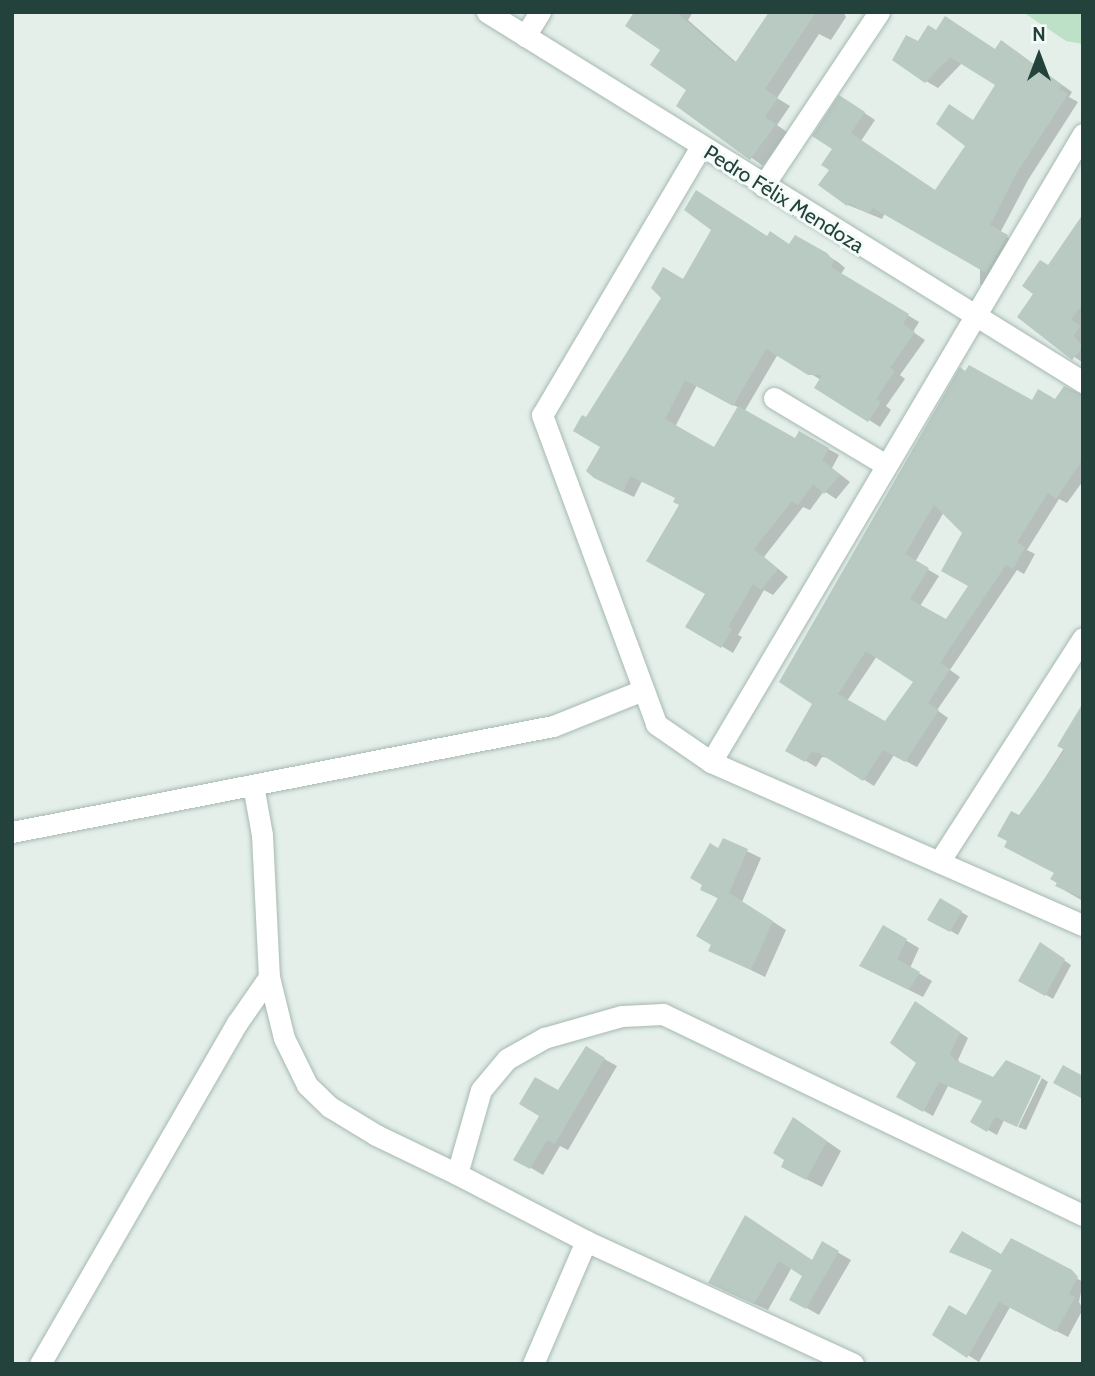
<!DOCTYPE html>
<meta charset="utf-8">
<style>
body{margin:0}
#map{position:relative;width:1095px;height:1376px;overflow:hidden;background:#e4efea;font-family:Cabin,sans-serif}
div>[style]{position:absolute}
.green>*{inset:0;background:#bce1c7}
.shadow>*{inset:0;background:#0003}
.building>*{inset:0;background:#b9cac3}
.roads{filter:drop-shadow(0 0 2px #a6b8b2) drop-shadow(0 0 2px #a6b8b2)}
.street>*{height:21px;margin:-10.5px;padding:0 10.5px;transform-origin:10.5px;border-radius:10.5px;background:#fff}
span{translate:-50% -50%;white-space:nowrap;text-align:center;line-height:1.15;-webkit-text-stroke:6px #f5fbf8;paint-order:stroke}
.street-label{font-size:21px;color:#22423b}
.frame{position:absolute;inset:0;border:14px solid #22423b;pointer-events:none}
.north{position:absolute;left:1004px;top:21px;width:70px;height:70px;-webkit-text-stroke:5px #f5fbf8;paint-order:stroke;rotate:0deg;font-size:19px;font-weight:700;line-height:28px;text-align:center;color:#22423b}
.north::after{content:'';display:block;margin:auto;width:24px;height:32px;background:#22423b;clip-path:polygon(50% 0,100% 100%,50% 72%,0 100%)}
</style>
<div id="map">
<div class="green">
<div style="clip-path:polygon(1023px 12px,1083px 12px,1083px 44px,1066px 41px)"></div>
</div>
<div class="shadow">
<div style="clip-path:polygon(636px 12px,693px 12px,688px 20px,737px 63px,771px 12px,843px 12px,846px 17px,831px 40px,819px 34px,777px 98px,790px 106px,777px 125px,787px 132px,763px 166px,678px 105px,689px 90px)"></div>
<div style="clip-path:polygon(936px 32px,996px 51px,1013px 49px,1072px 92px,1069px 97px,1078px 102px,1028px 180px,1000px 233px,1018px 243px,991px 290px,980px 284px,980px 268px,885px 213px,882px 219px,848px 205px,831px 169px,851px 104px,875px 120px,861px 141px,936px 191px,967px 146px,974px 121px,998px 85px,963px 62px,938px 88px,926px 81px,918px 44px)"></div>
<div style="clip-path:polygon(1083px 215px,1083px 363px,1019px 317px)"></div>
<div style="clip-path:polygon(evenodd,796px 237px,838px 262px,845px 268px,841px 274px,919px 322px,913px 332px,925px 340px,900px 375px,905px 379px,886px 406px,891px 410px,880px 427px,817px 387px,821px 380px,778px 354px,744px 412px,795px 440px,800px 433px,839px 455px,832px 468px,850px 482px,836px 499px,824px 491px,810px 510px,803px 507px,764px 557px,788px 577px,773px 595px,764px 590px,738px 635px,742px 637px,733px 653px,688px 626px,707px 593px,677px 498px,642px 481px,634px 497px,607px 484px,602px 447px,587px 420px,684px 281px,768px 238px,790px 246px,796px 237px,697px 385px,739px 408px,715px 449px,675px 427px,697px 385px)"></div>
<div style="clip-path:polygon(evenodd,961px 370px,1032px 402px,1083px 397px,1083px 481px,1067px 503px,1059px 499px,1027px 550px,1035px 554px,1024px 574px,1017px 570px,950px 670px,960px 677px,937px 710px,948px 718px,917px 767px,894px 755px,874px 786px,830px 758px,822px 757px,816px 767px,788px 750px,814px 704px,961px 370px,944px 512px,964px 533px,971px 586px,946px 621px,920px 606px,939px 576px,915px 562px,944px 512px,961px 370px,877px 656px,916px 681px,886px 723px,847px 701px,877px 656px)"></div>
<div style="clip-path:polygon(1083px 719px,1083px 901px,1057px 886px,1056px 873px,1019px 818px)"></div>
<div style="clip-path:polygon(724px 840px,761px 858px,742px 902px,786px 930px,765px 977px,710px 950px,719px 899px,702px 889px)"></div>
<div style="clip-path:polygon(941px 900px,968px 916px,958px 935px,930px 919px)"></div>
<div style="clip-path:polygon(883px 927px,919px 948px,910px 968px,932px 981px,923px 997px,875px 973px)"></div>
<div style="clip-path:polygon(1048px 949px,1071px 965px,1053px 999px,1021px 980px)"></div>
<div style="clip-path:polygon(924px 1008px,968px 1038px,958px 1060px,1004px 1120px,997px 1135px,972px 1121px,984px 1101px,948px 1086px,933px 1116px,898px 1096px,918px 1062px)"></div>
<div style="clip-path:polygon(586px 1049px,617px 1066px,568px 1150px,560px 1146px,543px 1175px,516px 1159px)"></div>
<div style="clip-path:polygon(1042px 1078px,1048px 1082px,1026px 1130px,1018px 1127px)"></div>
<div style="clip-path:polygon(808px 1128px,841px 1151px,822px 1187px,798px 1175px)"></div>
<div style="clip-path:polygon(759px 1225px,813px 1261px,823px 1244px,851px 1260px,819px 1315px,791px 1299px,805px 1276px,792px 1267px,768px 1310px,723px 1290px)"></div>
<div style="clip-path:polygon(962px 1233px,1002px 1257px,1011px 1240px,1083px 1282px,1079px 1302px,1083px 1309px,1068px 1337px,1010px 1307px,979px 1362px,934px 1334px,967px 1317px,994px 1271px,951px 1251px)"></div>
</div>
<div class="building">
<div style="clip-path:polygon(634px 12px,676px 12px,735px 63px,769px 12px,816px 12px,765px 89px,778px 98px,765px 117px,776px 124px,750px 160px,676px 106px,686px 90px,650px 65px,660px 50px,625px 26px)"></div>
<div style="clip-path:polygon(945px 16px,995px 49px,1001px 40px,1062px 85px,1059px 89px,1068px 94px,1016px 174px,990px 225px,1008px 235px,986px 273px,873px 208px,869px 214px,849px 203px,847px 206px,818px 185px,829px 170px,821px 165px,832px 149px,812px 136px,839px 95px,865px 112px,851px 133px,935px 190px,965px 146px,936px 124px,949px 104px,973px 120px,995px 85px,950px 57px,925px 83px,892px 60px,906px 35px,918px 41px,928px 25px,936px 30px)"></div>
<div style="clip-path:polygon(696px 190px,767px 236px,770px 231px,789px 244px,795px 235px,827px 253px,834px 261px,831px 267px,909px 314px,903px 324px,915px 332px,890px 368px,895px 371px,876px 399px,881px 402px,868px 422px,814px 388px,822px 375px,808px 375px,766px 349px,733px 406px,685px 380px,665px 419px,714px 447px,738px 406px,795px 438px,799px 431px,829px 448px,822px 460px,840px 475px,824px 494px,813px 484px,798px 505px,792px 501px,754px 549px,778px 569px,761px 590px,753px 584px,728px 627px,732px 629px,721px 648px,685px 627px,705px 594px,646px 561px,679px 505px,673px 502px,675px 498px,630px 476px,623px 492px,594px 478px,586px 471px,600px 447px,573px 431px,582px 415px,586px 417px,661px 298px,651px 288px,663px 267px,683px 279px,711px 230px,684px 210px)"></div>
<div style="clip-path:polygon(1083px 214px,1083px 304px,1071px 319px,1080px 326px,1074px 336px,1083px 347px,1072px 360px,1017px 317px,1033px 294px,1022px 286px,1040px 260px,1048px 265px)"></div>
<div style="clip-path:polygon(evenodd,969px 365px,1032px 400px,1038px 389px,1055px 399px,1064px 386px,1083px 395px,1083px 459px,1056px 499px,1048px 493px,1017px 542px,1025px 547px,1013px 569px,1006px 565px,940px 663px,950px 669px,928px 703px,939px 710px,905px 762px,883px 750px,863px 781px,819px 753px,811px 752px,805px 762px,785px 751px,812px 704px,779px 682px,960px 367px,965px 371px,969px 365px,934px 505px,962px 533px,941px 571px,968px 586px,946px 619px,910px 599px,929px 568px,905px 554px,934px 505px,969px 365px,866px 651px,913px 682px,885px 721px,838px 694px,866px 651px)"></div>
<div style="clip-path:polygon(1083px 703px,1083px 898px,1055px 886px,1057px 883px,1050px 879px,1054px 873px,1004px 847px,1007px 841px,997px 836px,1011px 811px,1019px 815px,1065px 750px,1057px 746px)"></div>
<div style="clip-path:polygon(723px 838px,748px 849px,729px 893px,773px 921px,751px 970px,708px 951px,711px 945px,696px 936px,718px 898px,700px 890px,702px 885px,690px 878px,710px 843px,718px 848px)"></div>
<div style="clip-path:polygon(940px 898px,962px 911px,950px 932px,927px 920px)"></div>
<div style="clip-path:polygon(883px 925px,907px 939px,897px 959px,920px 972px,909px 990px,859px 966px)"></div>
<div style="clip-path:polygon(1040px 942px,1065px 959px,1045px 996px,1018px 981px)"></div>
<div style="clip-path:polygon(915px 1001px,960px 1032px,950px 1054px,955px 1060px,993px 1077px,1006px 1060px,1041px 1076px,1017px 1127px,995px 1117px,987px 1132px,970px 1122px,982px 1101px,939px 1082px,923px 1112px,896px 1097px,916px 1063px,890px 1043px)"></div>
<div style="clip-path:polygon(586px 1046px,605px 1058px,555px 1144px,547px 1140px,530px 1169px,513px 1160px,539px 1116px,519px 1104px,535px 1077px,558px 1090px)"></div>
<div style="clip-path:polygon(1063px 1065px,1083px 1076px,1083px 1099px,1053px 1083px)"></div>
<div style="clip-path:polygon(793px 1117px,827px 1141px,806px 1180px,781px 1167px,784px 1160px,773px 1153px)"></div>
<div style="clip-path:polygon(745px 1215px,812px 1260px,822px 1241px,839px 1251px,806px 1309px,789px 1300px,802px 1276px,779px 1261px,754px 1304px,708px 1283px)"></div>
<div style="clip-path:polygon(962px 1231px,1001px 1254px,1011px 1238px,1072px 1270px,1078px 1277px,1069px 1294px,1075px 1297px,1056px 1332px,999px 1302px,967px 1358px,932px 1335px,949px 1305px,966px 1315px,992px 1270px,949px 1252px)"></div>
</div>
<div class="roads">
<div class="street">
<div style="left:487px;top:12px;width:702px;rotate:31.83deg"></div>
<div style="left:525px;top:36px;width:28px;rotate:-58deg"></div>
<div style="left:700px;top:148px;width:310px;rotate:120.6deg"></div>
<div style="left:542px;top:415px;width:329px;rotate:69.7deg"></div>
<div style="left:656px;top:724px;width:67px;rotate:34.6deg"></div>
<div style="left:711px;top:762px;width:406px;rotate:23.7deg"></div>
<div style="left:763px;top:186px;width:209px;rotate:-56.3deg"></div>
<div style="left:774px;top:398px;width:131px;rotate:30.9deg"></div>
<div style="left:711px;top:762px;width:730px;rotate:-59.36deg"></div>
<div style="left:253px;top:785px;width:51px;rotate:79.8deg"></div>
<div style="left:262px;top:835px;width:142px;rotate:87.2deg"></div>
<div style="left:269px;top:977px;width:63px;rotate:76.2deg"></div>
<div style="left:284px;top:1038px;width:52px;rotate:63.9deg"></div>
<div style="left:307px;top:1085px;width:32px;rotate:44deg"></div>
<div style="left:330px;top:1107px;width:54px;rotate:31.3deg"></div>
<div style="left:376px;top:1135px;width:90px;rotate:25.7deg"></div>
<div style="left:457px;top:1174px;width:87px;rotate:-74.1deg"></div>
<div style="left:481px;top:1090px;width:40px;rotate:-50deg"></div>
<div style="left:507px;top:1059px;width:43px;rotate:-29.6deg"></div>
<div style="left:544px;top:1038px;width:81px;rotate:-15.8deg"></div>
<div style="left:622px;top:1016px;width:41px;rotate:-2.8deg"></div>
<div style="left:663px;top:1014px;width:466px;rotate:25.6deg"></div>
<div style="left:12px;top:832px;width:551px;rotate:-11.09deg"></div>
<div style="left:553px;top:726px;width:97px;rotate:-21.8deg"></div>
<div style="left:939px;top:862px;width:266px;rotate:-57.3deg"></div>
<div style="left:457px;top:1174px;width:145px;rotate:27.4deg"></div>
<div style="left:586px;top:1241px;width:294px;rotate:24.7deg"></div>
<div style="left:40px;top:1364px;width:394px;rotate:-60deg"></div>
<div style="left:237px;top:1023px;width:56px;rotate:-55.2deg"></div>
<div style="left:533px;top:1364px;width:134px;rotate:-66.7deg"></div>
</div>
</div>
<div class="street-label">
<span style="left:784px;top:199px;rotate:32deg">Pedro Félix Mendoza</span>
</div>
<div class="frame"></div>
<div class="north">N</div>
</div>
